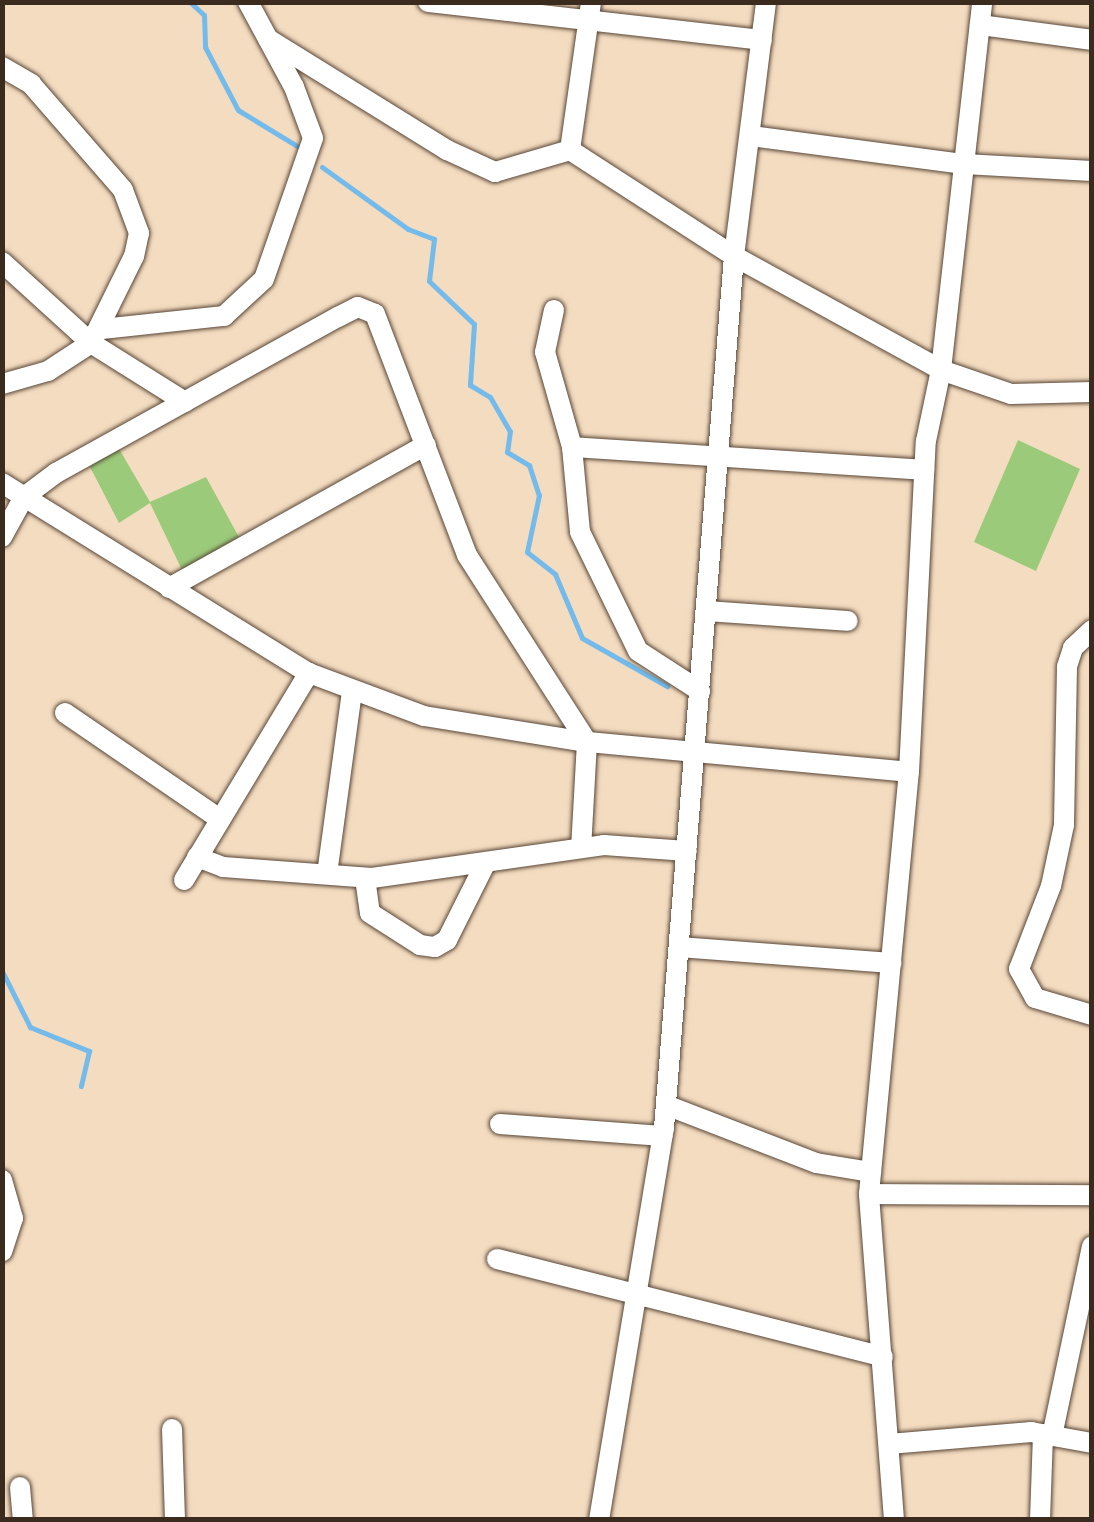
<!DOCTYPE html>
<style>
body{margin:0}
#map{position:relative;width:1094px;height:1522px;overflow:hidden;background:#f4dcc0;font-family:Delius,sans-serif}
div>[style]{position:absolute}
.green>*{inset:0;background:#9bcb7a}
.stream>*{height:5px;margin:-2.5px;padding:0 2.5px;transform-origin:2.5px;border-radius:2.5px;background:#74bbeb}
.roads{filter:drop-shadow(0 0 2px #574536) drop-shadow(0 0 2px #574536)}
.minor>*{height:20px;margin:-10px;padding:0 10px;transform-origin:10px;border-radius:10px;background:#fff}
span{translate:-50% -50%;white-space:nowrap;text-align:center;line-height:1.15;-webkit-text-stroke:8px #fff;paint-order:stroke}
.frame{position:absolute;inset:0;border:5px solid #3b2a1e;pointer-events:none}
</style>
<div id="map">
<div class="green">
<div style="clip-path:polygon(1018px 440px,1080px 469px,1036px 571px,974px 542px)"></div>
<div style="clip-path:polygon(118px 447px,150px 502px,206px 477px,240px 539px,183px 572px,150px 503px,119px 523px,89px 465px)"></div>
</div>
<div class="stream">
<div style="left:190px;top:2px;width:19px;rotate:43deg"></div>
<div style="left:204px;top:15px;width:32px;rotate:88deg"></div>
<div style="left:205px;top:47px;width:71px;rotate:62.4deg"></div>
<div style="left:238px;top:110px;width:69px;rotate:31.4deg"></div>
<div style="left:322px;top:167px;width:106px;rotate:35.8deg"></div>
<div style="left:408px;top:229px;width:28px;rotate:21deg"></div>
<div style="left:434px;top:239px;width:42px;rotate:96.8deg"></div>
<div style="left:429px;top:281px;width:62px;rotate:43.7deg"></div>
<div style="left:474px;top:324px;width:61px;rotate:93.8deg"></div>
<div style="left:470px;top:385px;width:23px;rotate:31deg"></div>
<div style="left:490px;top:397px;width:39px;rotate:60deg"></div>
<div style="left:510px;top:431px;width:21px;rotate:98deg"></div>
<div style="left:507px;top:452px;width:26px;rotate:31deg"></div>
<div style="left:529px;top:465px;width:32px;rotate:72deg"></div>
<div style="left:539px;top:495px;width:58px;rotate:101.9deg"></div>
<div style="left:527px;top:552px;width:36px;rotate:38deg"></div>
<div style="left:555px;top:574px;width:69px;rotate:67.1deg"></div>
<div style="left:582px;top:638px;width:98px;rotate:29.5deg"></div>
<div style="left:2px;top:971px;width:63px;rotate:63.4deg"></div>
<div style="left:30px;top:1027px;width:64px;rotate:22.1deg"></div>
<div style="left:89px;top:1051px;width:36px;rotate:103deg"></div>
</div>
<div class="roads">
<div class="minor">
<div style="left:428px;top:2px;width:336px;rotate:6.5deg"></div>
<div style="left:980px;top:25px;width:113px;rotate:7.6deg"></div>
<div style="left:268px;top:39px;width:211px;rotate:31.8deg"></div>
<div style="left:447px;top:150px;width:53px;rotate:24.6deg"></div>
<div style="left:495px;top:172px;width:78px;rotate:-16.3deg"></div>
<div style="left:570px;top:150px;width:195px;rotate:32.9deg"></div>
<div style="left:734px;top:256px;width:236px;rotate:28.8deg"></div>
<div style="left:941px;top:370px;width:74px;rotate:18.9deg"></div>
<div style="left:1011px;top:394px;width:81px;rotate:-1.4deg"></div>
<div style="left:2px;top:67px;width:34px;rotate:30deg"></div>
<div style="left:31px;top:84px;width:140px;rotate:49deg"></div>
<div style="left:123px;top:190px;width:46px;rotate:69.6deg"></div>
<div style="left:139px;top:233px;width:24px;rotate:102deg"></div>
<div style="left:134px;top:256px;width:97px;rotate:116.3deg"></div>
<div style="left:91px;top:343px;width:51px;rotate:146.9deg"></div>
<div style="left:48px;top:371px;width:48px;rotate:164.2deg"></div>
<div style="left:751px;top:136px;width:215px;rotate:7.5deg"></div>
<div style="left:964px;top:164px;width:128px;rotate:3.1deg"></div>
<div style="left:570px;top:150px;width:149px;rotate:-81.9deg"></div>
<div style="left:2px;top:262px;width:120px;rotate:42.3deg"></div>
<div style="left:91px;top:343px;width:111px;rotate:32.1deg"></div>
<div style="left:554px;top:310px;width:43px;rotate:102.1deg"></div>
<div style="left:545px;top:352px;width:99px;rotate:74.1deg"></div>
<div style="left:572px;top:447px;width:85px;rotate:84.6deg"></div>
<div style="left:580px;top:532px;width:132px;rotate:64deg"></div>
<div style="left:638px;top:651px;width:74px;rotate:32.8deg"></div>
<div style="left:102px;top:329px;width:123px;rotate:-6.1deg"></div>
<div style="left:224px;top:316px;width:54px;rotate:-42.8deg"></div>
<div style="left:264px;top:279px;width:149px;rotate:-70.8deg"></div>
<div style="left:313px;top:138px;width:54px;rotate:-110.4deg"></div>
<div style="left:294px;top:87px;width:97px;rotate:-118.4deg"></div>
<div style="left:572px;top:447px;width:353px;rotate:3.7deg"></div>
<div style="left:2px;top:483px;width:361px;rotate:31.8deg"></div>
<div style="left:309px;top:673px;width:123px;rotate:20.5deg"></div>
<div style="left:424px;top:716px;width:165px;rotate:9.1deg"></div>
<div style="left:587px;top:742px;width:323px;rotate:5.3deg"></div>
<div style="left:2px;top:537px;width:46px;rotate:-61.2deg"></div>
<div style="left:24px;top:497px;width:40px;rotate:-37deg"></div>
<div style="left:56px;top:473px;width:322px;rotate:-29deg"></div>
<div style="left:338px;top:317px;width:22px;rotate:-27deg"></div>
<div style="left:358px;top:307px;width:18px;rotate:22deg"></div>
<div style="left:375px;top:314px;width:258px;rotate:69.1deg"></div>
<div style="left:467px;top:555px;width:222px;rotate:57.3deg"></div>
<div style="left:587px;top:742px;width:106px;rotate:93.2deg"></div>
<div style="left:169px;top:588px;width:294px;rotate:-29.1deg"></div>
<div style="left:706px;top:611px;width:142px;rotate:4deg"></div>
<div style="left:1092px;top:630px;width:26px;rotate:137deg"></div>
<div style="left:1073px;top:648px;width:20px;rotate:108deg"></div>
<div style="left:1067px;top:667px;width:158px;rotate:91.1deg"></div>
<div style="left:1064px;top:825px;width:62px;rotate:102deg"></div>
<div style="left:1051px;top:886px;width:89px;rotate:111.1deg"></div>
<div style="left:1019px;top:969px;width:33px;rotate:61deg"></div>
<div style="left:1035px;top:998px;width:59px;rotate:16.6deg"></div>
<div style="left:65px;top:713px;width:188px;rotate:34.4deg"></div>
<div style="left:197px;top:857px;width:28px;rotate:21deg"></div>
<div style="left:223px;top:867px;width:149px;rotate:4.2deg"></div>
<div style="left:372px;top:878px;width:234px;rotate:-8.1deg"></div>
<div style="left:604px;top:845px;width:83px;rotate:4.1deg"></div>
<div style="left:327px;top:874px;width:184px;rotate:-82.2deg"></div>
<div style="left:365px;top:878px;width:35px;rotate:82deg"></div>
<div style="left:370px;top:913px;width:59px;rotate:32.6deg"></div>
<div style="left:420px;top:945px;width:15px;rotate:8deg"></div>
<div style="left:435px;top:947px;width:14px;rotate:-30deg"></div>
<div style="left:447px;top:940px;width:87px;rotate:-63.4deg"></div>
<div style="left:184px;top:880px;width:242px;rotate:-58.9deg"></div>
<div style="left:679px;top:947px;width:213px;rotate:4.3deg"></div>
<div style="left:666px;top:1105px;width:161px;rotate:21.1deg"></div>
<div style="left:816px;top:1163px;width:56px;rotate:9.3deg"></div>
<div style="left:500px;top:1124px;width:163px;rotate:4.2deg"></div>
<div style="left:2px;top:1180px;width:40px;rotate:74deg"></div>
<div style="left:13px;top:1218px;width:35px;rotate:108deg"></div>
<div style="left:869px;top:1194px;width:223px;rotate:0.3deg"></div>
<div style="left:497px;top:1259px;width:398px;rotate:14.2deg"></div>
<div style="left:172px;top:1429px;width:91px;rotate:88.1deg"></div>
<div style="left:1052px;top:1436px;width:194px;rotate:-78.1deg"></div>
<div style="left:889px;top:1444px;width:143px;rotate:-4.8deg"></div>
<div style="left:1031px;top:1432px;width:62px;rotate:10.2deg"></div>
<div style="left:20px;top:1487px;width:33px;rotate:85deg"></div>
<div style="left:599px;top:1520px;width:397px;rotate:-80.6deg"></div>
<div style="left:664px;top:1128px;width:875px;rotate:-85.41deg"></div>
<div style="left:734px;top:256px;width:256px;rotate:-82.8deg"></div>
<div style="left:894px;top:1520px;width:327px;rotate:-94.4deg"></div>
<div style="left:869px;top:1194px;width:424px;rotate:-84.6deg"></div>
<div style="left:909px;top:772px;width:331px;rotate:-87.1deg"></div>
<div style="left:926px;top:441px;width:73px;rotate:-78.1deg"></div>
<div style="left:941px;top:370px;width:370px;rotate:-83.6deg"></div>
<div style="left:1040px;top:1520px;width:86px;rotate:-88deg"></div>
</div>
</div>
<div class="frame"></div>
</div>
